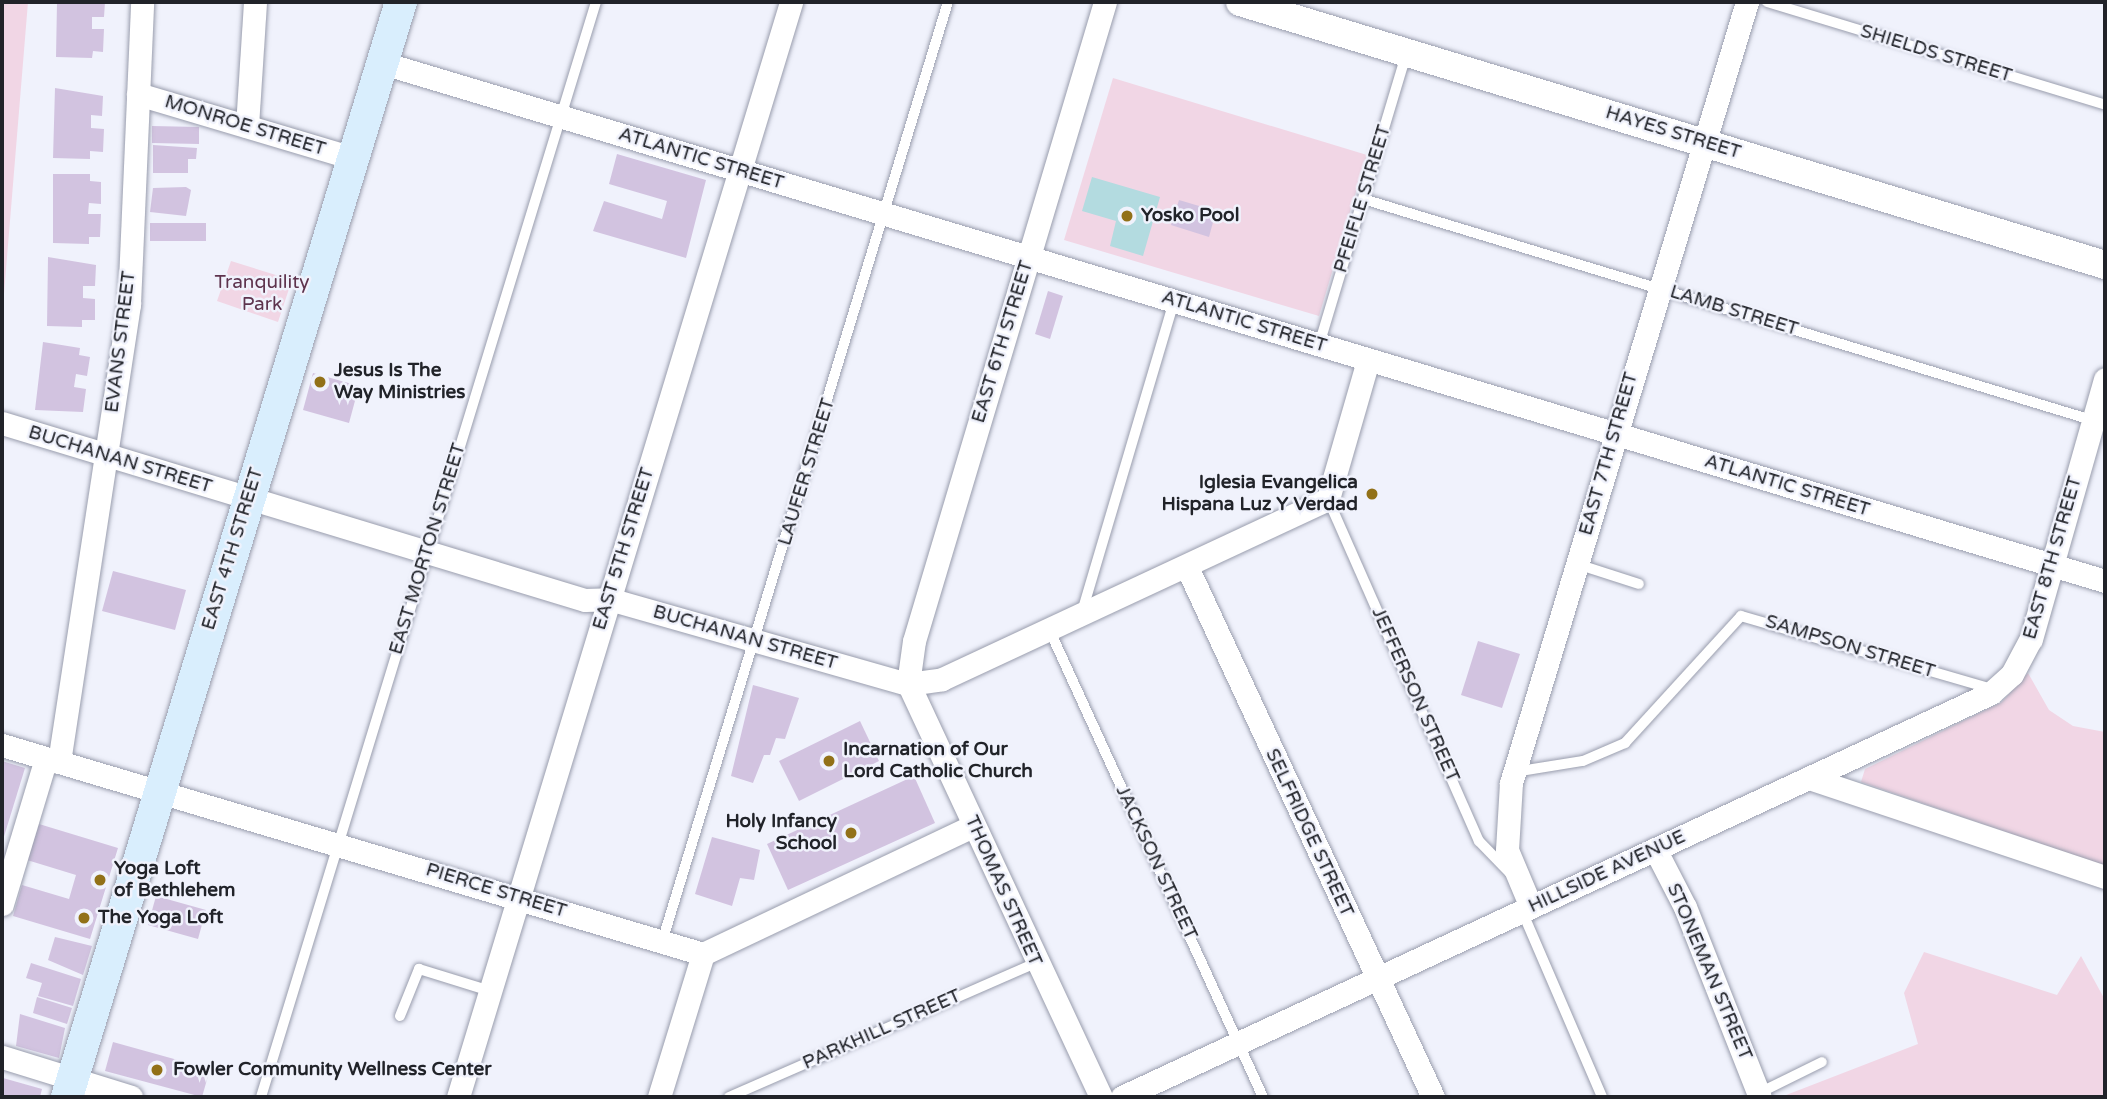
<!DOCTYPE html>
<style>
body{margin:0}
#map{position:relative;width:2107px;height:1099px;overflow:hidden;background:#f0f2fc;font-family:"Varela Round",sans-serif}
div>[style]{position:absolute}
.green>*{inset:0;background:#f1d6e5}
.water>*{inset:0;background:#b3dbe0}
.building>*{inset:0;background:#d2c3e0}
.roads{filter:drop-shadow(0 0 2px #999dad) drop-shadow(0 0 2px #999dad)}
.service>*{height:10px;margin:-5px;padding:0 5px;transform-origin:5px;border-radius:5px;background:#fff}
.minor>*{height:23px;margin:-11.5px;padding:0 11.5px;transform-origin:11.5px;border-radius:11.5px;background:#fff}
.tertiary>*{height:28px;margin:-14px;padding:0 14px;transform-origin:14px;border-radius:14px;background:#fff}
.secondary>*{height:32px;margin:-16px;padding:0 16px;transform-origin:16px;border-radius:16px;background:#d9eefd}
.dots>*{width:19px;height:19px;translate:-50% -50%;box-sizing:border-box;border:4px solid #f0f2fc;border-radius:50%}
span{translate:-50% -50%;white-space:nowrap;text-align:center;line-height:1.15;-webkit-text-stroke:5px #f0f2fc;paint-order:stroke}
.street-label{font-size:19px;color:#212329}
.poi-label{font-size:19px;color:#212329;font-weight:700}
.left{translate:0 -50%;text-align:left}
.right{translate:-100% -50%;text-align:right}
.park-label{font-size:19px;color:#5e334d}
.frame{position:absolute;inset:0;border:4px solid #212329;pointer-events:none}
</style>
<div id="map">
<div class="green">
<div style="clip-path:polygon(2px 2px,28px 2px,2px 318px)"></div>
<div style="clip-path:polygon(1113px 78px,1367px 155px,1319px 316px,1064px 240px)"></div>
<div style="clip-path:polygon(231px 261px,292px 280px,278px 322px,217px 301px)"></div>
<div style="clip-path:polygon(2028px 673px,2049px 710px,2073px 726px,2105px 732px,2105px 866px,1861px 782px,1865px 769px,2002px 702px)"></div>
<div style="clip-path:polygon(1924px 952px,2057px 995px,2081px 956px,2105px 1000px,2105px 1097px,1781px 1097px,1918px 1044px,1904px 993px)"></div>
</div>
<div class="water">
<div style="clip-path:polygon(1092px 177px,1160px 197px,1143px 256px,1110px 246px,1116px 221px,1082px 211px)"></div>
</div>
<div class="building">
<div style="clip-path:polygon(57px 2px,105px 2px,104px 17px,92px 17px,92px 29px,104px 29px,103px 52px,93px 51px,92px 58px,56px 57px)"></div>
<div style="clip-path:polygon(55px 88px,103px 96px,102px 116px,91px 115px,91px 128px,104px 129px,103px 152px,90px 151px,90px 159px,53px 158px)"></div>
<div style="clip-path:polygon(152px 126px,199px 127px,199px 144px,152px 143px)"></div>
<div style="clip-path:polygon(153px 145px,197px 148px,196px 159px,188px 159px,188px 173px,153px 173px)"></div>
<div style="clip-path:polygon(617px 154px,706px 180px,686px 258px,593px 231px,604px 201px,662px 219px,667px 201px,609px 184px)"></div>
<div style="clip-path:polygon(53px 174px,90px 174px,90px 181px,101px 182px,101px 204px,89px 203px,88px 214px,101px 214px,100px 237px,89px 237px,89px 244px,53px 243px)"></div>
<div style="clip-path:polygon(186px 187px,191px 190px,186px 216px,150px 212px,153px 188px)"></div>
<div style="clip-path:polygon(1179px 200px,1216px 211px,1209px 237px,1171px 225px)"></div>
<div style="clip-path:polygon(150px 223px,206px 223px,206px 241px,150px 241px)"></div>
<div style="clip-path:polygon(48px 257px,96px 265px,95px 286px,83px 286px,83px 298px,95px 299px,95px 320px,82px 320px,82px 327px,47px 326px)"></div>
<div style="clip-path:polygon(1048px 291px,1063px 296px,1050px 339px,1035px 334px)"></div>
<div style="clip-path:polygon(43px 342px,80px 348px,79px 355px,90px 357px,87px 376px,76px 374px,74px 387px,86px 389px,83px 412px,35px 410px)"></div>
<div style="clip-path:polygon(313px 373px,359px 386px,349px 423px,303px 410px)"></div>
<div style="clip-path:polygon(113px 571px,186px 590px,175px 630px,102px 611px)"></div>
<div style="clip-path:polygon(1478px 641px,1520px 654px,1502px 708px,1461px 695px)"></div>
<div style="clip-path:polygon(753px 685px,799px 698px,785px 739px,776px 738px,770px 755px,764px 755px,753px 783px,731px 776px)"></div>
<div style="clip-path:polygon(860px 721px,879px 761px,799px 801px,779px 761px)"></div>
<div style="clip-path:polygon(2px 761px,25px 768px,2px 843px)"></div>
<div style="clip-path:polygon(914px 776px,935px 823px,788px 890px,767px 844px)"></div>
<div style="clip-path:polygon(39px 824px,118px 848px,90px 939px,13px 916px,22px 885px,69px 899px,76px 875px,27px 860px)"></div>
<div style="clip-path:polygon(712px 837px,760px 850px,754px 880px,740px 878px,732px 906px,695px 894px)"></div>
<div style="clip-path:polygon(156px 896px,206px 910px,198px 939px,148px 925px)"></div>
<div style="clip-path:polygon(55px 937px,92px 946px,83px 975px,48px 960px)"></div>
<div style="clip-path:polygon(31px 963px,81px 979px,73px 1006px,38px 996px,42px 983px,26px 978px)"></div>
<div style="clip-path:polygon(37px 997px,72px 1008px,67px 1024px,33px 1013px)"></div>
<div style="clip-path:polygon(20px 1014px,65px 1028px,59px 1058px,16px 1046px)"></div>
<div style="clip-path:polygon(113px 1042px,210px 1069px,202px 1097px,105px 1071px)"></div>
<div style="clip-path:polygon(3px 1078px,42px 1089px,40px 1097px,2px 1097px)"></div>
</div>
<div class="roads">
<div class="service">
<div style="left:1767px;top:2px;width:353px;rotate:16.9deg"></div>
<div style="left:1363px;top:199px;width:775px;rotate:16.87deg"></div>
<div style="left:1319px;top:345px;width:303px;rotate:-73.3deg"></div>
<div style="left:1328px;top:499px;width:374px;rotate:66.2deg"></div>
<div style="left:1479px;top:841px;width:45px;rotate:45.9deg"></div>
<div style="left:1577px;top:564px;width:65px;rotate:17.9deg"></div>
<div style="left:1082px;top:612px;width:323px;rotate:-73.5deg"></div>
<div style="left:1049px;top:629px;width:515px;rotate:65.43deg"></div>
<div style="left:1514px;top:772px;width:70px;rotate:-9.1deg"></div>
<div style="left:1583px;top:761px;width:46px;rotate:-23.2deg"></div>
<div style="left:1625px;top:743px;width:172px;rotate:-47.6deg"></div>
<div style="left:1741px;top:616px;width:261px;rotate:16.2deg"></div>
<div style="left:1522px;top:911px;width:202px;rotate:66.7deg"></div>
<div style="left:662px;top:942px;width:983px;rotate:-73.08deg"></div>
<div style="left:400px;top:1016px;width:51px;rotate:-68deg"></div>
<div style="left:419px;top:969px;width:74px;rotate:17.2deg"></div>
<div style="left:1759px;top:1093px;width:70px;rotate:-26.2deg"></div>
<div style="left:261px;top:1097px;width:1145px;rotate:-72.99deg"></div>
<div style="left:729px;top:1097px;width:334px;rotate:-23.6deg"></div>
</div>
<div class="minor">
<div style="left:383px;top:63px;width:1798px;rotate:16.74deg"></div>
<div style="left:138px;top:94px;width:224px;rotate:16.6deg"></div>
<div style="left:247px;top:126px;width:124px;rotate:-86.3deg"></div>
<div style="left:2px;top:423px;width:609px;rotate:16.89deg"></div>
<div style="left:585px;top:600px;width:24px;rotate:-2deg"></div>
<div style="left:609px;top:599px;width:311px;rotate:15.9deg"></div>
<div style="left:908px;top:684px;width:34px;rotate:-8deg"></div>
<div style="left:942px;top:679px;width:426px;rotate:-25deg"></div>
<div style="left:1328px;top:499px;width:145px;rotate:-73.9deg"></div>
<div style="left:1187px;top:567px;width:584px;rotate:65.1deg"></div>
<div style="left:2px;top:745px;width:731px;rotate:16.6deg"></div>
<div style="left:703px;top:954px;width:299px;rotate:-25.4deg"></div>
<div style="left:59px;top:762px;width:463px;rotate:-81.3deg"></div>
<div style="left:129px;top:304px;width:302px;rotate:-87.5deg"></div>
<div style="left:1809px;top:778px;width:312px;rotate:18.5deg"></div>
<div style="left:1655px;top:849px;width:65px;rotate:62.7deg"></div>
<div style="left:1685px;top:907px;width:204px;rotate:68.5deg"></div>
<div style="left:2px;top:904px;width:152px;rotate:-73.2deg"></div>
<div style="left:1531px;top:907px;width:62px;rotate:-112.8deg"></div>
<div style="left:1507px;top:850px;width:67px;rotate:-86.6deg"></div>
<div style="left:1511px;top:783px;width:816px;rotate:-73.19deg"></div>
<div style="left:2px;top:1057px;width:135px;rotate:17.2deg"></div>
<div style="left:458px;top:1097px;width:1145px;rotate:-73.08deg"></div>
<div style="left:659px;top:1097px;width:150px;rotate:-72.9deg"></div>
<div style="left:1101px;top:1097px;width:456px;rotate:-115deg"></div>
<div style="left:908px;top:684px;width:43px;rotate:-82.1deg"></div>
<div style="left:914px;top:641px;width:667px;rotate:-73.36deg"></div>
<div style="left:1122px;top:1097px;width:958px;rotate:-24.93deg"></div>
<div style="left:1991px;top:693px;width:28px;rotate:-42deg"></div>
<div style="left:2012px;top:674px;width:40px;rotate:-62deg"></div>
<div style="left:2031px;top:639px;width:270px;rotate:-74.1deg"></div>
</div>
<div class="tertiary">
<div style="left:1240px;top:2px;width:904px;rotate:16.91deg"></div>
</div>
<div class="secondary">
<div style="left:67px;top:1097px;width:1145px;rotate:-73.04deg"></div>
</div>
</div>
<div class="dots">
<div style="left:1127px;top:216px;background:#927118"></div>
<div style="left:320px;top:382px;background:#927118"></div>
<div style="left:1372px;top:494px;background:#927118"></div>
<div style="left:829px;top:761px;background:#927118"></div>
<div style="left:851px;top:833px;background:#927118"></div>
<div style="left:100px;top:880px;background:#927118"></div>
<div style="left:84px;top:918px;background:#927118"></div>
<div style="left:157px;top:1070px;background:#927118"></div>
</div>
<div class="street-label">
<span style="left:1936px;top:54px;rotate:17deg">SHIELDS STREET</span>
<span style="left:245px;top:126px;rotate:17deg">MONROE STREET</span>
<span style="left:1673px;top:133px;rotate:17deg">HAYES STREET</span>
<span style="left:701px;top:159px;rotate:17deg">ATLANTIC STREET</span>
<span style="left:1363px;top:199px;rotate:-73deg">PFEIFLE STREET</span>
<span style="left:1734px;top:311px;rotate:17deg">LAMB STREET</span>
<span style="left:1244px;top:322px;rotate:17deg">ATLANTIC STREET</span>
<span style="left:121px;top:342px;rotate:-83deg">EVANS STREET</span>
<span style="left:1003px;top:342px;rotate:-73deg">EAST 6TH STREET</span>
<span style="left:1609px;top:454px;rotate:-74deg">EAST 7TH STREET</span>
<span style="left:120px;top:460px;rotate:17deg">BUCHANAN STREET</span>
<span style="left:807px;top:472px;rotate:-73deg">LAUFER STREET</span>
<span style="left:1787px;top:486px;rotate:17deg">ATLANTIC STREET</span>
<span style="left:233px;top:549px;rotate:-73deg">EAST 4TH STREET</span>
<span style="left:428px;top:549px;rotate:-73deg">EAST MORTON STREET</span>
<span style="left:624px;top:549px;rotate:-73deg">EAST 5TH STREET</span>
<span style="left:2053px;top:558px;rotate:-74deg">EAST 8TH STREET</span>
<span style="left:745px;top:638px;rotate:16deg">BUCHANAN STREET</span>
<span style="left:1850px;top:647px;rotate:17deg">SAMPSON STREET</span>
<span style="left:1415px;top:695px;rotate:66deg">JEFFERSON STREET</span>
<span style="left:1309px;top:833px;rotate:65deg">SELFRIDGE STREET</span>
<span style="left:1156px;top:863px;rotate:65deg">JACKSON STREET</span>
<span style="left:1607px;top:872px;rotate:-25deg">HILLSIDE AVENUE</span>
<span style="left:496px;top:891px;rotate:17deg">PIERCE STREET</span>
<span style="left:1003px;top:891px;rotate:66deg">THOMAS STREET</span>
<span style="left:1709px;top:972px;rotate:67deg">STONEMAN STREET</span>
<span style="left:882px;top:1030px;rotate:-24deg">PARKHILL STREET</span>
</div>
<div class="poi-label">
<span class="left" style="left:1141px;top:216px">Yosko Pool</span>
<span class="left" style="left:334px;top:382px">Jesus Is The<br>Way Ministries</span>
<span class="right" style="left:1358px;top:494px">Iglesia Evangelica<br>Hispana Luz Y Verdad</span>
<span class="left" style="left:843px;top:761px">Incarnation of Our<br>Lord Catholic Church</span>
<span class="right" style="left:837px;top:833px">Holy Infancy<br>School</span>
<span class="left" style="left:114px;top:880px">Yoga Loft<br>of Bethlehem</span>
<span class="left" style="left:98px;top:918px">The Yoga Loft</span>
<span class="left" style="left:173px;top:1070px">Fowler Community Wellness Center</span>
</div>
<div class="park-label">
<span style="left:262px;top:294px">Tranquility<br>Park</span>
</div>
<div class="frame"></div>
</div>
